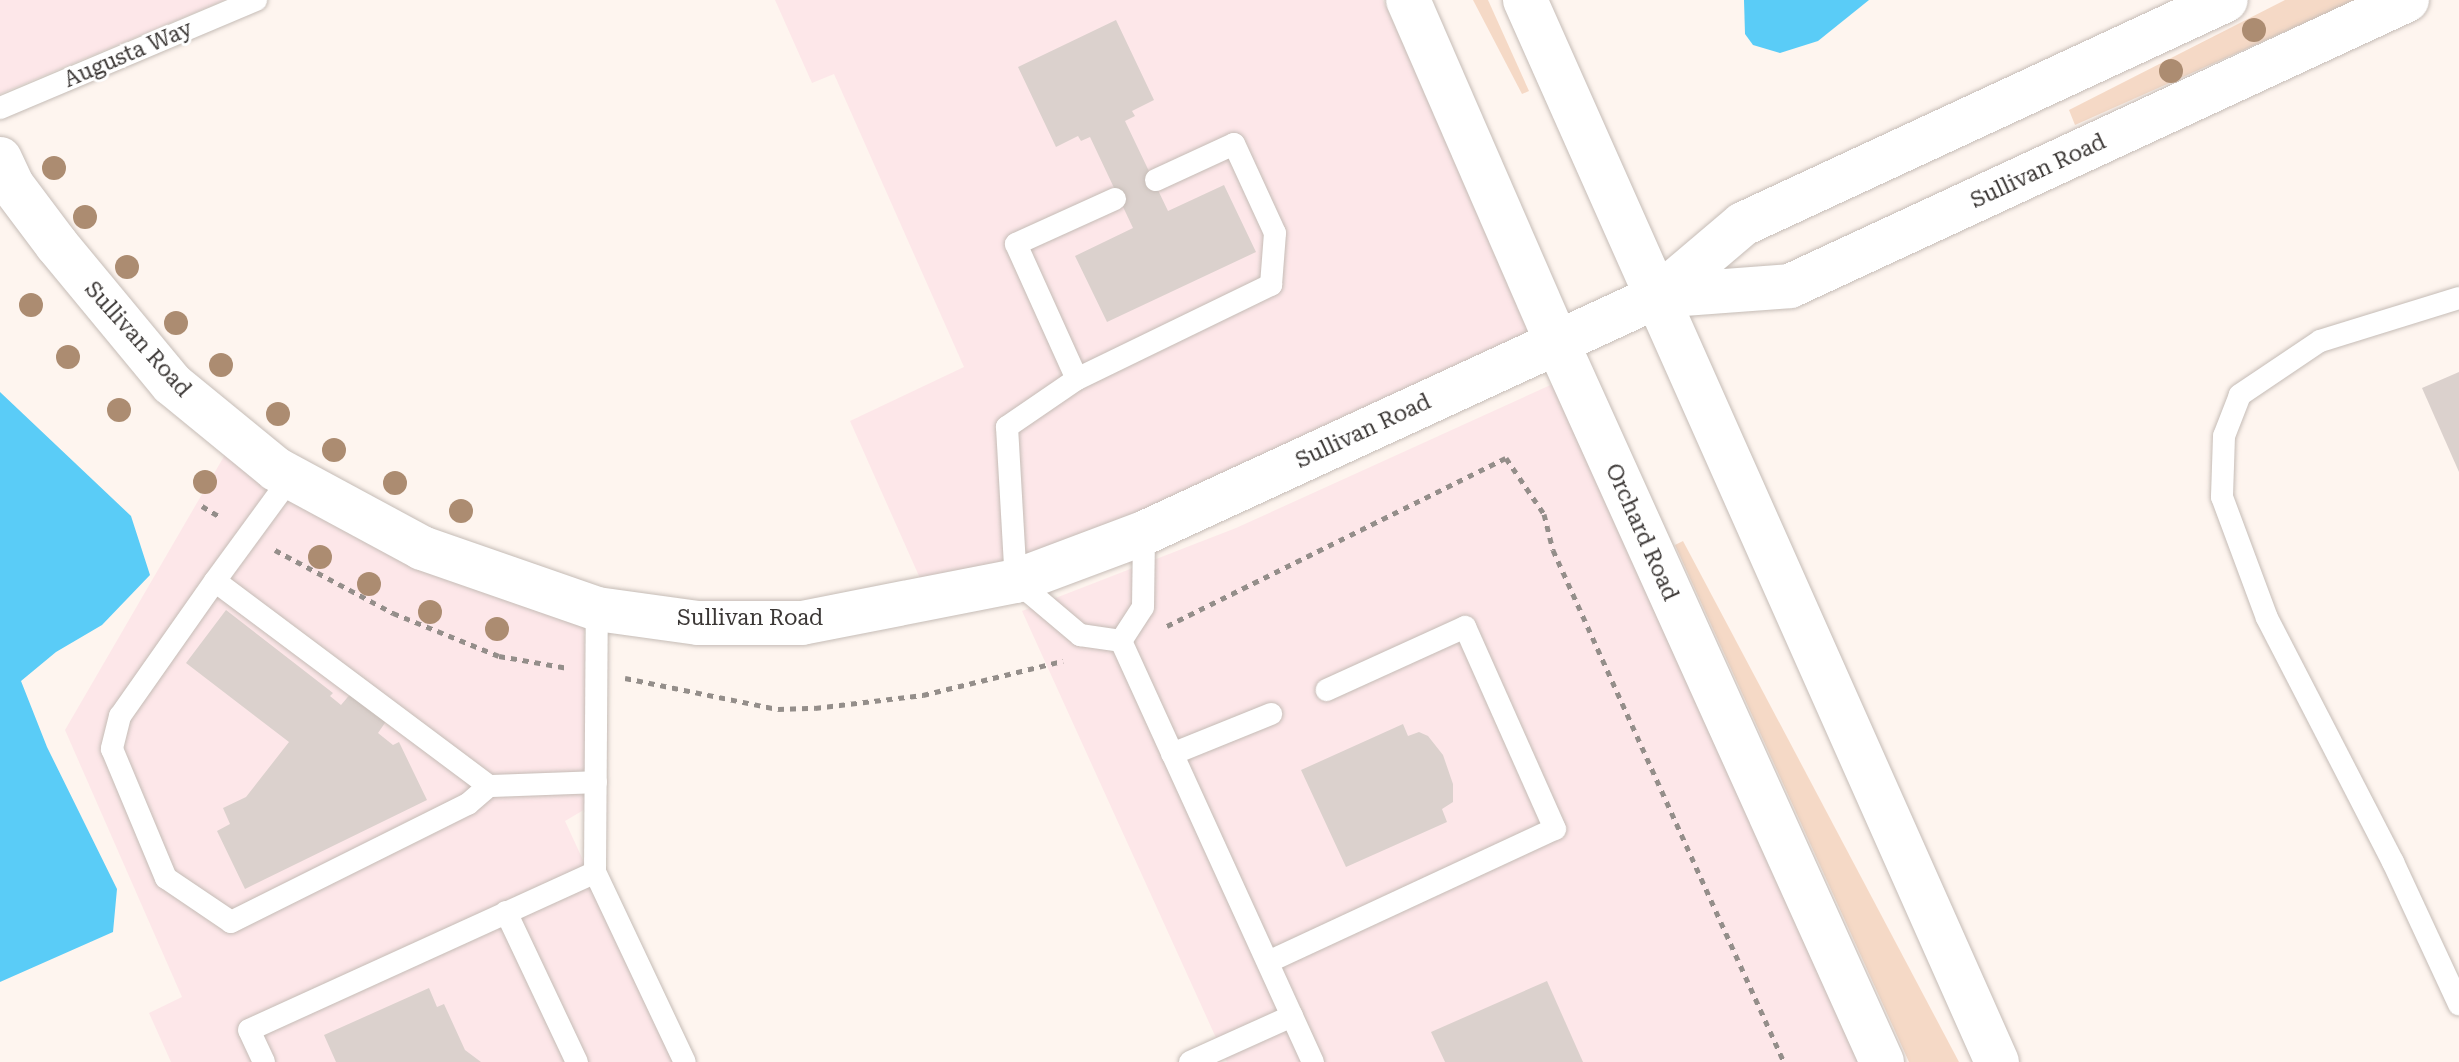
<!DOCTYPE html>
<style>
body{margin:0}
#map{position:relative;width:2459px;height:1062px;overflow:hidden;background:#fef5ef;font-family:"Roboto Serif",serif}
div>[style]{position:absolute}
.commercial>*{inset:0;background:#fde7e9}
.green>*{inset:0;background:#f5d9c6}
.water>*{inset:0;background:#5accf7}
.building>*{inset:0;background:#dbd1cd}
.path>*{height:5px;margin-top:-2.5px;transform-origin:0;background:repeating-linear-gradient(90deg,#948e8a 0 6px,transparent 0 12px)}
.roads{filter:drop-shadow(0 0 2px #c5bcb6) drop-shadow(0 0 2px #c5bcb6)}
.lane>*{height:22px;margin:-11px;padding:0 11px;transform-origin:11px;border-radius:11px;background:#fff}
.street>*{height:44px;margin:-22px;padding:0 22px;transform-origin:22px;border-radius:22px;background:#fff}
.secondary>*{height:44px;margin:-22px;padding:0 22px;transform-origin:22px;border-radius:22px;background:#fff}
.primary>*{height:44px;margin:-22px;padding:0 22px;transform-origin:22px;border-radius:22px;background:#fff}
.trees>*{width:24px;height:24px;margin:-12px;border-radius:50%;background:#ac8c71}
span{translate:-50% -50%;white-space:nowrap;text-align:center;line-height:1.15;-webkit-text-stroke:6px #fff;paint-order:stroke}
.street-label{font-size:22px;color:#3b3735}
</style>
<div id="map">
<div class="commercial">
<div style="clip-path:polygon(0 0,225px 0,0 94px)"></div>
<div style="clip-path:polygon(775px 0,1383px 0,1534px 332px,1139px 516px,1014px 561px,923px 585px,850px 421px,964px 367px,834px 74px,812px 83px)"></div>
<div style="clip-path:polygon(1555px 383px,1858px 1062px,1227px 1062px,1022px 611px,1236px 528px)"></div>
<div style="clip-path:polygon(230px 446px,584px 614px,587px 808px,565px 821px,676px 1062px,171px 1062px,149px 1013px,182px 997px,65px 730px)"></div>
</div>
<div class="green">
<div style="clip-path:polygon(1473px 0,1488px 0,1529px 91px,1522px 94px)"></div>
<div style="clip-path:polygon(2285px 0,2356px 0,2075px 125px,2069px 110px)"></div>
<div style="clip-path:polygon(1683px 541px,1761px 688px,1959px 1062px,1909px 1062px,1675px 545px)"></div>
</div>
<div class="water">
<div style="clip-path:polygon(1744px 0,1869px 0,1818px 41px,1780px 53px,1753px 45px,1745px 34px)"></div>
<div style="clip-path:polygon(0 392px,131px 516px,150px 575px,102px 625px,56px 652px,21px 681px,47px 747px,117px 889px,113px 932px,0 982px)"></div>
</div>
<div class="building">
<div style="clip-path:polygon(1116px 20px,1154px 100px,1132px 111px,1135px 116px,1125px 121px,1168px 211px,1224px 185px,1256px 252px,1107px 322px,1075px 256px,1133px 228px,1090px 137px,1081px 141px,1078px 136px,1056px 147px,1018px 67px)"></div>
<div style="clip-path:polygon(2459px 372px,2459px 472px,2422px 388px)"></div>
<div style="clip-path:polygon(226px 610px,333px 693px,330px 696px,341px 705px,352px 692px,387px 720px,378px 733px,393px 745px,399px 742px,427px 800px,245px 889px,217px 831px,230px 824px,223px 808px,246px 797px,289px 742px,186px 663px)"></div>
<div style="clip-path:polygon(1403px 724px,1408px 736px,1419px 732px,1428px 736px,1443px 755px,1453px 784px,1453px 802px,1442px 809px,1447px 822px,1346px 867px,1301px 770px)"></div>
<div style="clip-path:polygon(1547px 981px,1583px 1062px,1445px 1062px,1431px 1032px)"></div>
<div style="clip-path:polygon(429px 988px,437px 1007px,444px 1004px,465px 1050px,481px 1062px,336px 1062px,324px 1035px)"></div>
</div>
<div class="path">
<div style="left:202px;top:506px;width:23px;rotate:31deg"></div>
<div style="left:275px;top:550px;width:134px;rotate:28.1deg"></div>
<div style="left:393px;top:613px;width:114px;rotate:22.1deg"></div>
<div style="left:499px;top:656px;width:70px;rotate:9.9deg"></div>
<div style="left:1167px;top:626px;width:378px;rotate:-26.4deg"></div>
<div style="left:1506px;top:458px;width:68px;rotate:55.8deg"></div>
<div style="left:1544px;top:514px;width:37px;rotate:76deg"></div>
<div style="left:1553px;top:550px;width:562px;rotate:65.72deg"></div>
<div style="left:625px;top:678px;width:156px;rotate:11.5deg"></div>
<div style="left:778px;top:709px;width:37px;rotate:-2deg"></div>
<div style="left:815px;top:708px;width:109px;rotate:-6.9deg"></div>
<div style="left:923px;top:695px;width:144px;rotate:-13.7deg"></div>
</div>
<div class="roads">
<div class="lane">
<div style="left:0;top:108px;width:278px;rotate:-22.9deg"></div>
<div style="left:1115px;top:199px;width:109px;rotate:155.6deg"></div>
<div style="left:1016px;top:244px;width:148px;rotate:65.7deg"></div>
<div style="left:1077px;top:379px;width:85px;rotate:145.6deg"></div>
<div style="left:1007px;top:427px;width:154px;rotate:86.7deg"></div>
<div style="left:1016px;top:581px;width:84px;rotate:40.2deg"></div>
<div style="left:1080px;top:635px;width:41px;rotate:8.3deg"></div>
<div style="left:2459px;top:298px;width:145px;rotate:162.8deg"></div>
<div style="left:2320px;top:341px;width:97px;rotate:146deg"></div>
<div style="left:2240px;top:395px;width:44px;rotate:111.3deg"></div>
<div style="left:2224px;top:436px;width:61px;rotate:91.9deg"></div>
<div style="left:2222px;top:497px;width:129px;rotate:69.6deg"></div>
<div style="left:2267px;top:618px;width:275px;rotate:62.7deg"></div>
<div style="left:2393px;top:862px;width:157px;rotate:65.1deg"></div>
<div style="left:1077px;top:379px;width:216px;rotate:-25.9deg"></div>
<div style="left:1271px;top:285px;width:52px;rotate:-85.6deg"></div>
<div style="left:1275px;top:233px;width:98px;rotate:-114.7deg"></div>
<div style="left:1234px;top:144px;width:86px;rotate:155.2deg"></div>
<div style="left:215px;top:581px;width:129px;rotate:-53.8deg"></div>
<div style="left:1121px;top:641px;width:463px;rotate:65.5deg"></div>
<div style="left:1121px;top:641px;width:40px;rotate:-57.1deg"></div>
<div style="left:1143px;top:607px;width:74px;rotate:-89.2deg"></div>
<div style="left:1172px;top:754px;width:107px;rotate:-22deg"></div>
<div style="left:489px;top:786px;width:342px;rotate:-143.2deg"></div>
<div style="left:215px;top:581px;width:165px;rotate:125.1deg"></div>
<div style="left:120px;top:716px;width:34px;rotate:104deg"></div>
<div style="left:112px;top:749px;width:140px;rotate:67.3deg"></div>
<div style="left:166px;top:878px;width:78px;rotate:34.1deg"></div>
<div style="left:231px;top:922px;width:265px;rotate:-26.5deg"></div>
<div style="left:468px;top:804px;width:28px;rotate:-41deg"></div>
<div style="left:489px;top:786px;width:107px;rotate:-2.1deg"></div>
<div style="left:595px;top:872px;width:210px;rotate:64.7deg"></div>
<div style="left:506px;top:912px;width:166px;rotate:64.7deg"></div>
<div style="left:1268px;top:962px;width:316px;rotate:-24.9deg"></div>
<div style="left:1555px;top:829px;width:221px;rotate:-114deg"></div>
<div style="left:1465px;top:627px;width:152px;rotate:155.5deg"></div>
<div style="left:264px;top:1062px;width:35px;rotate:-115deg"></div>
<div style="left:249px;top:1030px;width:380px;rotate:-24.5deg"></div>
<div style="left:595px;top:872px;width:263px;rotate:-89.6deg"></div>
<div style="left:1190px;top:1062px;width:112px;rotate:-24.3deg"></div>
</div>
<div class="street">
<div style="left:0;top:159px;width:29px;rotate:65deg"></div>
<div style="left:12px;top:185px;width:75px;rotate:53.1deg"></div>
<div style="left:57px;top:245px;width:180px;rotate:50.4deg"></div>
<div style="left:172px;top:384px;width:134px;rotate:39.3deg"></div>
<div style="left:276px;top:469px;width:166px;rotate:28.4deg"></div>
<div style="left:422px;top:548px;width:185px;rotate:19.2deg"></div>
<div style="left:597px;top:609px;width:102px;rotate:7.9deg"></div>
<div style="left:698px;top:623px;width:104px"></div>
<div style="left:802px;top:623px;width:218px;rotate:-11.1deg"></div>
<div style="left:1016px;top:581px;width:137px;rotate:-20.6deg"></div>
<div style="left:1144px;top:533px;width:566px;rotate:-24.75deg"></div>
</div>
<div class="secondary">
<div style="left:1658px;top:296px;width:132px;rotate:-4.3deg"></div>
<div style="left:1790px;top:286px;width:680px;rotate:-24.87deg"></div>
<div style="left:1658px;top:296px;width:111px;rotate:-40.3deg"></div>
<div style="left:1743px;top:224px;width:532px;rotate:-24.88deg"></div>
</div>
<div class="primary">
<div style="left:1408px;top:0;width:371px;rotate:66.5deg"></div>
<div style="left:1556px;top:340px;width:792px;rotate:65.7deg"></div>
<div style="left:1525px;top:0;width:1162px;rotate:66.04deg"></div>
</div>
</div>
<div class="trees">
<div style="left:2254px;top:30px"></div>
<div style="left:2171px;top:71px"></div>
<div style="left:54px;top:168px"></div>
<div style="left:85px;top:217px"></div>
<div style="left:127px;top:267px"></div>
<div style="left:31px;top:305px"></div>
<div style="left:176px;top:323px"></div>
<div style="left:68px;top:357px"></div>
<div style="left:221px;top:365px"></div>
<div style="left:119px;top:410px"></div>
<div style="left:278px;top:414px"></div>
<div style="left:334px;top:450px"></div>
<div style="left:205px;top:482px"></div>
<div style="left:395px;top:483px"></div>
<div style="left:461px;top:511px"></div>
<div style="left:320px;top:557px"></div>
<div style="left:369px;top:584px"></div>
<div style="left:430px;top:612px"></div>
<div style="left:497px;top:629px"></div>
</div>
<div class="street-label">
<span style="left:128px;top:54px;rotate:-23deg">Augusta Way</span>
<span style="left:2038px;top:171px;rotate:-25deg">Sullivan Road</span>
<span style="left:138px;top:339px;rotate:48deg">Sullivan Road</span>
<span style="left:1363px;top:431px;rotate:-25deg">Sullivan Road</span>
<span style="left:1642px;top:532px;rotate:66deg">Orchard Road</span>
<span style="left:750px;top:618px">Sullivan Road</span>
</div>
</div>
